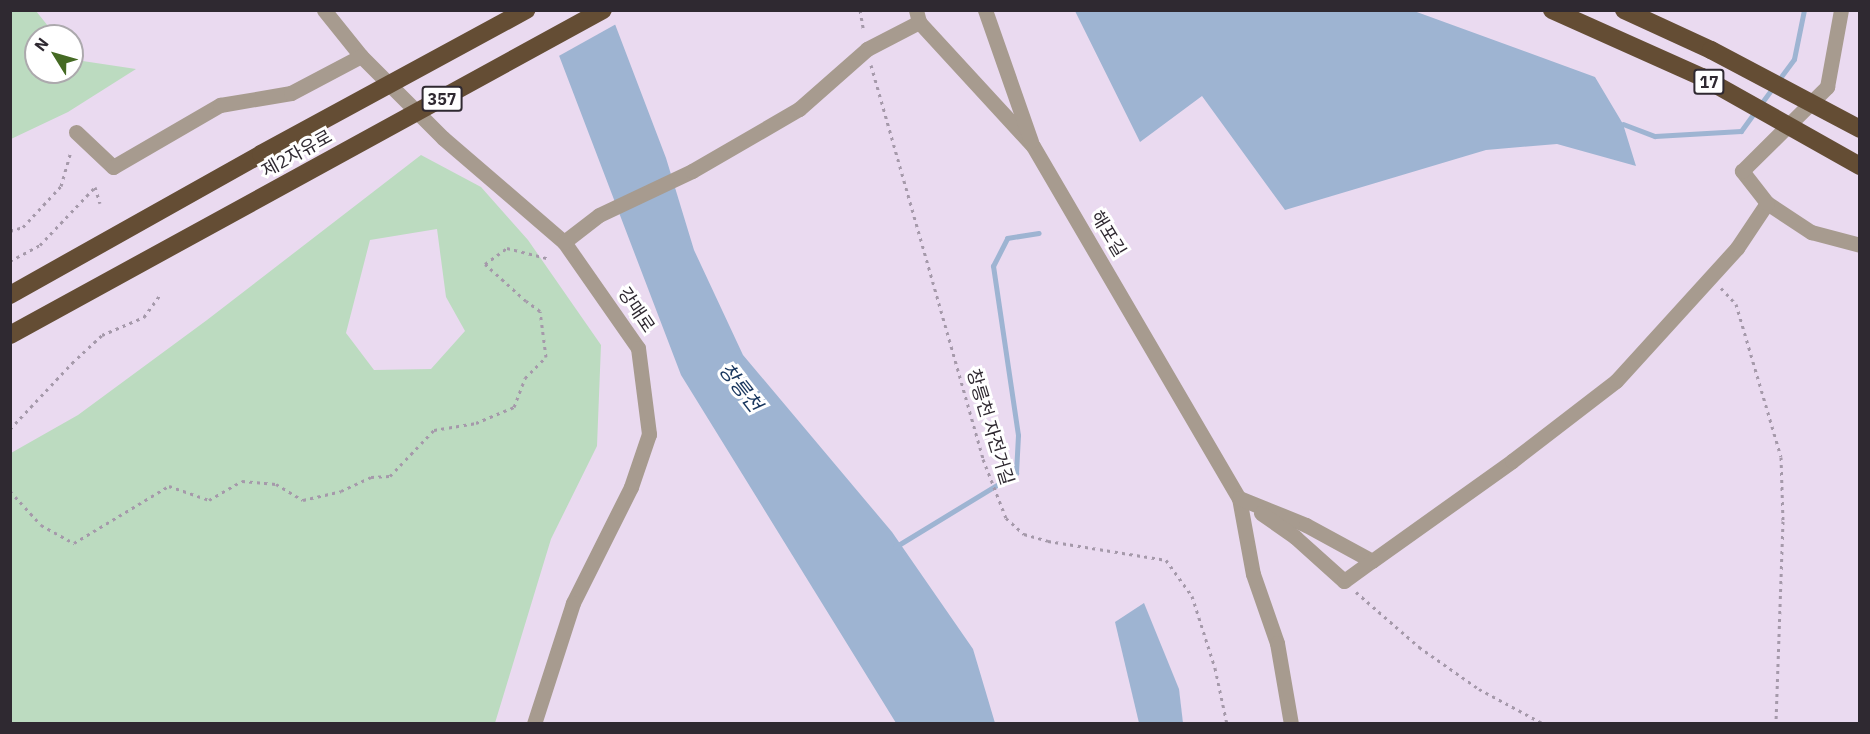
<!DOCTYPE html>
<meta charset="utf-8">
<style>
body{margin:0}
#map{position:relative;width:1870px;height:734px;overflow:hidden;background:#eadaf0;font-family:"IBM Plex Sans","Noto Sans KR",sans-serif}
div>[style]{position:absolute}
.green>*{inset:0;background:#bcdbc0}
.water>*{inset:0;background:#9eb4d2}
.pier>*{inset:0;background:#eadaf0}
.stream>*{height:5px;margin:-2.5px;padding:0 2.5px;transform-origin:2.5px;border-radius:2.5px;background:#9eb4d2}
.path>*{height:3px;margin-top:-1.5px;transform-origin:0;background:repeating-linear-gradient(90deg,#a599aa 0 3px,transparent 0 7.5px)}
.minor>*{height:15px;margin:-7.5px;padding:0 7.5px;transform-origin:7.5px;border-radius:7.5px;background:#a79b8f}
.highway>*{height:18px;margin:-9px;padding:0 9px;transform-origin:9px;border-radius:9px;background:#644d34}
span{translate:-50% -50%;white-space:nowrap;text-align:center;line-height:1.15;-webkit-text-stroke:6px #fff;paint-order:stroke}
.shield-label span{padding:2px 4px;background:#fff;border:2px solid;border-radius:4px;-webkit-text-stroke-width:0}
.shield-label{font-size:16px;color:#2f2931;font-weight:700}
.street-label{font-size:18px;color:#2f2931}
.water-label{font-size:20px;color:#17355d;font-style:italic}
.frame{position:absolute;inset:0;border:12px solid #2f2931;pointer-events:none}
.north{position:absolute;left:24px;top:24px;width:60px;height:60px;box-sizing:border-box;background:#fff;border:2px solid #aca9ad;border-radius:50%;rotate:307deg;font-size:16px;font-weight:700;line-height:24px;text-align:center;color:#2f2931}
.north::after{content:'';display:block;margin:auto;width:21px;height:27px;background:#456a24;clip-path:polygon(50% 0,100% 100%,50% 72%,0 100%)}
</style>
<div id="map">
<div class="green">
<div style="clip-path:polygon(10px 11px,36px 11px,56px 36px,36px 36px,36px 72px,72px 72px,72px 55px,76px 60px,136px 69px,68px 112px,11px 139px)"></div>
<div style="clip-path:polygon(evenodd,421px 155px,481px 187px,528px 240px,601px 345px,597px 446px,551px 539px,495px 723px,11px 723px,11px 453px,78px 415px,207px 320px,421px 155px,437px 229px,446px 297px,465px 331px,431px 369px,374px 370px,346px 333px,370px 240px,437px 229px)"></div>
</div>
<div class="water">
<div style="clip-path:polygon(542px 11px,610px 11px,666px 158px,694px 250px,743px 355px,892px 532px,973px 649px,995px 723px,896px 723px,681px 375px)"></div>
<div style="clip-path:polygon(1075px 11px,1414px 11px,1595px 77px,1623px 124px,1636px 166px,1557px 144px,1486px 150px,1285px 210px,1202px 96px,1140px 142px)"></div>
<div style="clip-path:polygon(1144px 603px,1179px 689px,1183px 723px,1139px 723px,1115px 622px)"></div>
</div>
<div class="pier">
<div style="clip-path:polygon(539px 10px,613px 10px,618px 23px,557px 57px)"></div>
</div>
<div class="stream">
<div style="left:1760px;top:105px;width:57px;rotate:-53.5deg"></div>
<div style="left:1794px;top:59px;width:50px;rotate:-78.5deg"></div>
<div style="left:1623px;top:124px;width:34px;rotate:21deg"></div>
<div style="left:1655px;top:136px;width:86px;rotate:-3.3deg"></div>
<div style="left:1741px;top:131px;width:24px;rotate:-54deg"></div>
<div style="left:895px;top:547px;width:142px;rotate:-31.4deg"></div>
<div style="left:1016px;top:473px;width:38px;rotate:-87deg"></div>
<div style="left:1018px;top:435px;width:171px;rotate:-98.4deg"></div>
<div style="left:993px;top:266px;width:31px;rotate:-63deg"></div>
<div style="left:1007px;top:238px;width:32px;rotate:-9deg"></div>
</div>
<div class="path">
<div style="left:860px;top:10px;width:22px;rotate:80deg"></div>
<div style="left:871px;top:65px;width:410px;rotate:74.1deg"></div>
<div style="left:983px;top:459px;width:63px;rotate:68.7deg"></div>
<div style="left:1006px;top:518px;width:24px;rotate:42deg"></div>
<div style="left:1024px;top:534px;width:25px;rotate:16deg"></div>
<div style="left:1048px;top:541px;width:120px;rotate:9.1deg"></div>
<div style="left:1166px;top:560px;width:44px;rotate:54.2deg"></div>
<div style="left:1192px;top:596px;width:76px;rotate:72.3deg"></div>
<div style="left:1215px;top:668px;width:57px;rotate:77.9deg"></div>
<div style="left:10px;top:231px;width:14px;rotate:-17deg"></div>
<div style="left:23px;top:227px;width:56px;rotate:-47.2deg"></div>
<div style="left:61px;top:186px;width:37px;rotate:-74deg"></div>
<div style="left:10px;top:261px;width:34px;rotate:-28deg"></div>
<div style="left:40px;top:245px;width:80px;rotate:-46.5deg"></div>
<div style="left:95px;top:187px;width:17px;rotate:73deg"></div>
<div style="left:1721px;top:288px;width:22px;rotate:47deg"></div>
<div style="left:1736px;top:304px;width:159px;rotate:73.6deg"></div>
<div style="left:1781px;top:457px;width:64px;rotate:88.2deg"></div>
<div style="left:1783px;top:521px;width:203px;rotate:92deg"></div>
<div style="left:10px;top:429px;width:91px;rotate:-46.8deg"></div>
<div style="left:72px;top:363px;width:41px;rotate:-43deg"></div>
<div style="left:102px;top:335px;width:46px;rotate:-23.2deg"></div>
<div style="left:144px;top:317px;width:27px;rotate:-54deg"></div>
<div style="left:10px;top:491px;width:46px;rotate:47.6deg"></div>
<div style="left:41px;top:525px;width:38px;rotate:29deg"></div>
<div style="left:74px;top:543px;width:111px;rotate:-31deg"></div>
<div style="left:169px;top:486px;width:42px;rotate:19.3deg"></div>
<div style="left:209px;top:500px;width:38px;rotate:-30deg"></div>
<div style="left:242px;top:481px;width:34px;rotate:5deg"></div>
<div style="left:276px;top:484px;width:31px;rotate:31deg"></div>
<div style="left:303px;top:500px;width:39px;rotate:-13deg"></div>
<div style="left:341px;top:491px;width:33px;rotate:-25deg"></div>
<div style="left:371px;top:477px;width:19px;rotate:-3deg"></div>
<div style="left:390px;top:476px;width:64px;rotate:-46.3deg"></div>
<div style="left:434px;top:430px;width:43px;rotate:-9.5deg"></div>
<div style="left:476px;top:423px;width:41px;rotate:-22.8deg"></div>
<div style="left:514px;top:407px;width:31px;rotate:-69deg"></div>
<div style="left:525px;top:378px;width:30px;rotate:-45deg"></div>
<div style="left:546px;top:357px;width:46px;rotate:-97.4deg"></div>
<div style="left:540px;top:311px;width:17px;rotate:-144deg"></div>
<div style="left:526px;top:301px;width:55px;rotate:-137.9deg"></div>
<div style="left:485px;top:264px;width:27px;rotate:-36deg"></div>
<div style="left:507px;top:248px;width:44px;rotate:14.3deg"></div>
<div style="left:1356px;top:592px;width:84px;rotate:41.1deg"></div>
<div style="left:1419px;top:647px;width:73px;rotate:35deg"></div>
<div style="left:1479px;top:689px;width:74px;rotate:28.3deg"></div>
</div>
<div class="minor">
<div style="left:324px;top:10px;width:59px;rotate:51.2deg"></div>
<div style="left:361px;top:56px;width:116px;rotate:45deg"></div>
<div style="left:443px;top:138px;width:160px;rotate:40.7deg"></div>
<div style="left:564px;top:242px;width:129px;rotate:55.1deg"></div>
<div style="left:638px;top:348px;width:87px;rotate:82.7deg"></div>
<div style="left:649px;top:434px;width:56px;rotate:108.8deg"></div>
<div style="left:631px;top:487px;width:130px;rotate:116.6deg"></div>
<div style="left:573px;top:603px;width:127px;rotate:107.9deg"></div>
<div style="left:916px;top:10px;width:12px;rotate:76deg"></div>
<div style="left:919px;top:22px;width:168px;rotate:47.4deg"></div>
<div style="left:1033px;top:146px;width:408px;rotate:59.7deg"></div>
<div style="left:1239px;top:498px;width:77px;rotate:79.6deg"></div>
<div style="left:1253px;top:574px;width:73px;rotate:70.8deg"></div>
<div style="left:1277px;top:643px;width:82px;rotate:80.2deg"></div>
<div style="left:985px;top:10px;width:139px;rotate:70.7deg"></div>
<div style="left:76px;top:132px;width:51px;rotate:43.4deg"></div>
<div style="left:113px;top:167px;width:124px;rotate:-30.1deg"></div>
<div style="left:220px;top:105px;width:72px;rotate:-9.6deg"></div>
<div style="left:291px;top:93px;width:79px;rotate:-27.9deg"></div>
<div style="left:1767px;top:203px;width:53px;rotate:33.4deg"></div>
<div style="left:1811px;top:232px;width:51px;rotate:14.9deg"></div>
<div style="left:564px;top:242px;width:44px;rotate:-37.6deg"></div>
<div style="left:599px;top:215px;width:103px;rotate:-25.3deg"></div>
<div style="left:692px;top:171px;width:124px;rotate:-30.1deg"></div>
<div style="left:799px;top:109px;width:91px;rotate:-41.4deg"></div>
<div style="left:867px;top:49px;width:59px;rotate:-27.4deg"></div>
<div style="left:1239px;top:498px;width:72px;rotate:21.9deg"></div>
<div style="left:1306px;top:525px;width:75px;rotate:28.6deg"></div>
<div style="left:1372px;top:561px;width:172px;rotate:-35.5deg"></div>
<div style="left:1512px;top:461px;width:131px;rotate:-37.6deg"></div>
<div style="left:1616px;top:381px;width:180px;rotate:-47.7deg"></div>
<div style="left:1737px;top:248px;width:54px;rotate:-56.3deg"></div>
<div style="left:1767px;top:203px;width:41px;rotate:-128deg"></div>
<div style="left:1742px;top:171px;width:120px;rotate:-44.7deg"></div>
<div style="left:1827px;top:87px;width:78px;rotate:-79.7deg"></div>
<div style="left:1261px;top:513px;width:42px;rotate:35.2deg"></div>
<div style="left:1295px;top:537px;width:66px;rotate:41.9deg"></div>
<div style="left:1344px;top:581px;width:34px;rotate:-36deg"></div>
</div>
<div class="highway">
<div style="left:1552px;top:10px;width:164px;rotate:24.1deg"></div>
<div style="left:1702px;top:77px;width:181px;rotate:29.4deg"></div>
<div style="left:1624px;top:10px;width:96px;rotate:24.7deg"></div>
<div style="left:1711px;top:50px;width:169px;rotate:27.9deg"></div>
<div style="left:10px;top:295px;width:288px;rotate:-29.3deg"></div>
<div style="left:261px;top:154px;width:302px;rotate:-28.5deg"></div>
<div style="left:10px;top:335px;width:676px;rotate:-28.73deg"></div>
</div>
<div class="shield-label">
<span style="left:1709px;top:82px">17</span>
<span style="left:442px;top:99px">357</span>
</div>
<div class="street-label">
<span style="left:297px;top:154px;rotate:-29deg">제2자유로</span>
<span style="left:1108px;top:234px;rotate:59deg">해포길</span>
<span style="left:636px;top:310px;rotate:56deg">강매로</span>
<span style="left:990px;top:427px;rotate:73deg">창릉천 자전거길</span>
</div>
<div class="water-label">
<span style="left:741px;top:387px;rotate:52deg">창릉천</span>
</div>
<div class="frame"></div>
<div class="north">N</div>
</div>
